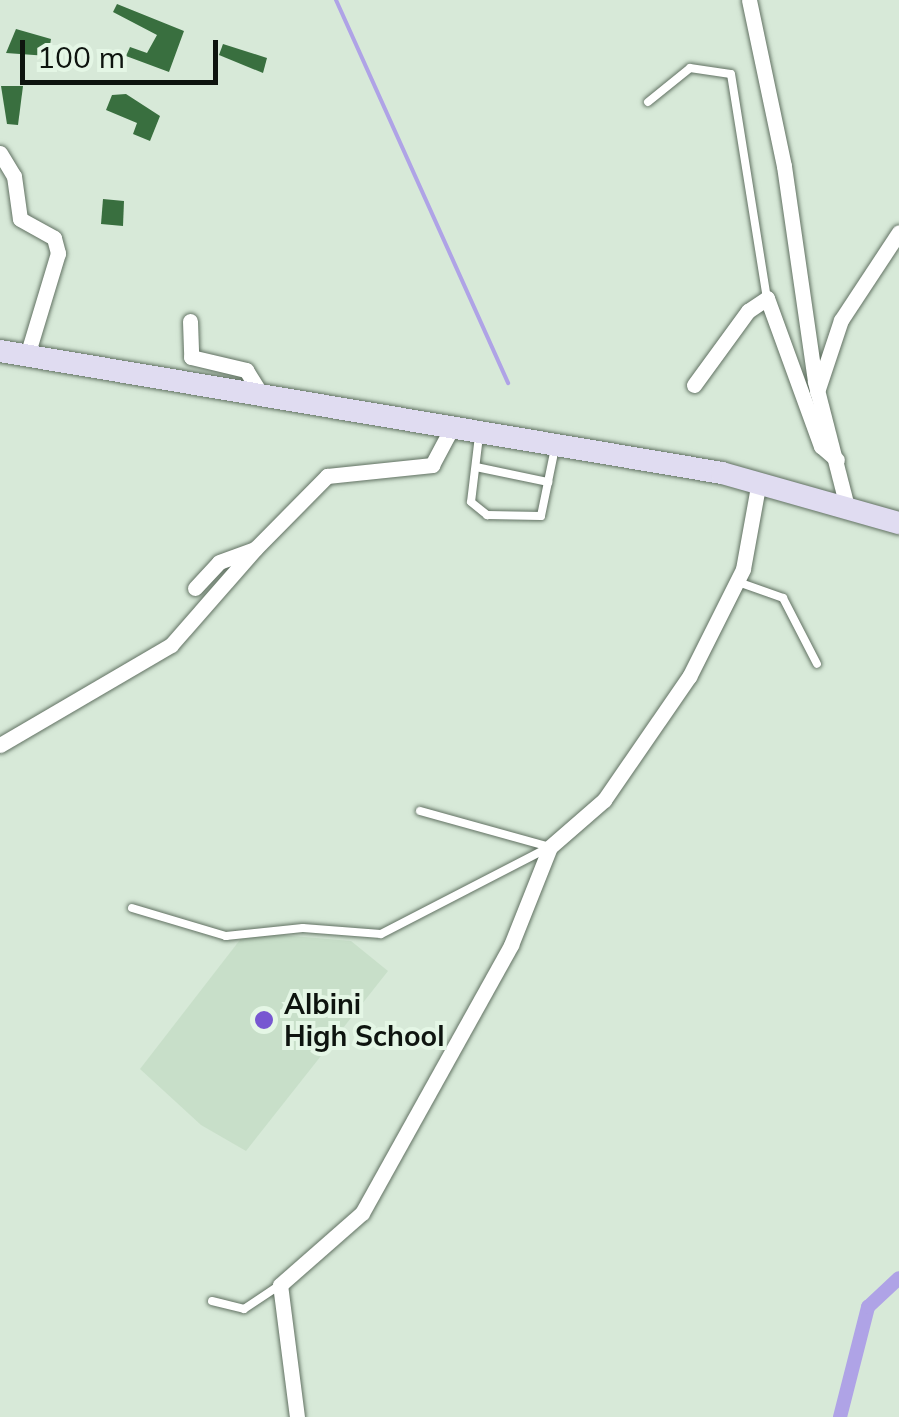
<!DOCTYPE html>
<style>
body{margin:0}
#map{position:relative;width:899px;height:1417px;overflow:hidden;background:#d7e9d8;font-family:Mulish,sans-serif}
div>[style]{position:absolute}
.built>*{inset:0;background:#c8dfc9}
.stream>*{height:4px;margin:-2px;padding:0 2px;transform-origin:2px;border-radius:2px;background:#afa3e6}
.canal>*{height:14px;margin:-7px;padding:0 7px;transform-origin:7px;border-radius:7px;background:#afa3e6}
.building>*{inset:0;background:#396f3f}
.roads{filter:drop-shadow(0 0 2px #617162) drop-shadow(0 0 2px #617162)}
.lane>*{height:8px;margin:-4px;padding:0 4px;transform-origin:4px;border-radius:4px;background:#fff}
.street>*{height:15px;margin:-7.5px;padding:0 7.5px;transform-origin:7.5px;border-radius:7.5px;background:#fff}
.secondary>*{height:22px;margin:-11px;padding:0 11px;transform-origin:11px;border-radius:11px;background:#e0dcf1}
.dots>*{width:28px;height:28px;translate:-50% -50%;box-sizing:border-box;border:5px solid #e4f6e5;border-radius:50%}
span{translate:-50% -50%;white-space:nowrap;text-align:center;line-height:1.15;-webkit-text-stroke:8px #e4f6e5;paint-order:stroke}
.poi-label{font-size:28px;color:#0e140f;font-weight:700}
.left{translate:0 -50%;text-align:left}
.scale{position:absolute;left:20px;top:40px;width:198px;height:45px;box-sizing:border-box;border:5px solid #0e140f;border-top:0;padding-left:12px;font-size:30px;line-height:35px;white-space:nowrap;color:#0e140f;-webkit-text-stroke:8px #e4f6e5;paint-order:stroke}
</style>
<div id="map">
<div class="built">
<div style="clip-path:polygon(246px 932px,351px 941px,388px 971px,246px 1151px,201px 1125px,140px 1069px)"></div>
</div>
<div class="stream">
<div style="left:336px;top:0;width:420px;rotate:65.8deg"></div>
</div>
<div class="canal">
<div style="left:840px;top:1417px;width:114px;rotate:-75.7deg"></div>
<div style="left:868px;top:1307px;width:42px;rotate:-43.1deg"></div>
</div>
<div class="building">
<div style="clip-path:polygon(117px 4px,184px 31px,169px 72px,126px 56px,130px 47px,147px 53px,157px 35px,113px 12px)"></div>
<div style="clip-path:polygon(16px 29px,51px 39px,48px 56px,6px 53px)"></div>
<div style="clip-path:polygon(223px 44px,267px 58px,263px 73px,219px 55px)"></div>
<div style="clip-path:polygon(1px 86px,23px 86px,18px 125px,7px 124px)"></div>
<div style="clip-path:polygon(126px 94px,160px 116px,150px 141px,133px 134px,137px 123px,106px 110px,112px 95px)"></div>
<div style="clip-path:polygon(103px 199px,124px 201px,123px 226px,101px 224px)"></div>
</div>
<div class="roads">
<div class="lane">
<div style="left:648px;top:102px;width:54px;rotate:-39deg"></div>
<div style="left:690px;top:68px;width:41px;rotate:8.3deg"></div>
<div style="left:731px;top:74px;width:227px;rotate:80.9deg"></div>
<div style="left:479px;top:436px;width:66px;rotate:96.9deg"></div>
<div style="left:471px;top:502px;width:21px;rotate:39deg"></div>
<div style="left:487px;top:515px;width:54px;rotate:1.1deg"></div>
<div style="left:541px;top:516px;width:69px;rotate:-78.4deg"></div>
<div style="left:476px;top:467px;width:74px;rotate:11.8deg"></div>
<div style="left:738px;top:582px;width:48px;rotate:19.6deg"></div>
<div style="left:783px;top:598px;width:74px;rotate:62.7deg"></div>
<div style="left:420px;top:811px;width:135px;rotate:15.5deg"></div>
<div style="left:132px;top:908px;width:98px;rotate:16.6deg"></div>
<div style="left:226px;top:936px;width:77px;rotate:-5.9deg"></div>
<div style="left:303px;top:928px;width:78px;rotate:4.4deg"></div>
<div style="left:381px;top:934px;width:186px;rotate:-27.3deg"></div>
<div style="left:212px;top:1301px;width:33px;rotate:14deg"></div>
<div style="left:244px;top:1309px;width:43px;rotate:-33.7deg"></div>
</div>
<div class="street">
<div style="left:749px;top:0;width:170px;rotate:78.1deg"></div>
<div style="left:784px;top:166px;width:218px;rotate:81.8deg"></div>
<div style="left:815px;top:382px;width:125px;rotate:75.6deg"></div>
<div style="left:0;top:153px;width:27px;rotate:59deg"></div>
<div style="left:14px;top:176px;width:43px;rotate:82.1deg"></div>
<div style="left:20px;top:219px;width:39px;rotate:29deg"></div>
<div style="left:54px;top:238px;width:16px;rotate:75deg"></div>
<div style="left:58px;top:253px;width:108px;rotate:106.8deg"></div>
<div style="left:190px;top:321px;width:36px;rotate:88deg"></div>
<div style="left:191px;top:357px;width:57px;rotate:13.3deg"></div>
<div style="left:246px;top:370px;width:32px;rotate:58deg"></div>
<div style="left:694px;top:385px;width:92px;rotate:-53.9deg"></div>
<div style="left:748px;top:311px;width:23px;rotate:-34deg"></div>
<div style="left:767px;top:298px;width:158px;rotate:70deg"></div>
<div style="left:821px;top:446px;width:21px;rotate:41deg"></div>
<div style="left:817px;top:392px;width:76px;rotate:-71.6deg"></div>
<div style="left:841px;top:320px;width:105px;rotate:-56.6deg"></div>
<div style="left:195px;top:588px;width:35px;rotate:-47deg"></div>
<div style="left:219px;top:562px;width:38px;rotate:-20deg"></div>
<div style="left:255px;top:549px;width:103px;rotate:-45.4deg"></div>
<div style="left:327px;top:476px;width:106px;rotate:-6deg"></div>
<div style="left:432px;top:465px;width:38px;rotate:-62deg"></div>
<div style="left:0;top:745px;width:198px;rotate:-30.3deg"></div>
<div style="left:171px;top:645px;width:128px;rotate:-48.8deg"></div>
<div style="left:297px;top:1417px;width:133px;rotate:-97.3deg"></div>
<div style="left:280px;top:1285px;width:109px;rotate:-41.3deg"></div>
<div style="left:362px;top:1213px;width:307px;rotate:-60.9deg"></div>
<div style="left:511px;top:945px;width:105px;rotate:-68.3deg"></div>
<div style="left:550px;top:847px;width:72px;rotate:-41deg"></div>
<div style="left:604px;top:800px;width:150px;rotate:-55.4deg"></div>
<div style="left:689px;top:677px;width:121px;rotate:-63.4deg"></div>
<div style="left:743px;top:569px;width:89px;rotate:-79.7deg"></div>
</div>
<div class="secondary">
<div style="left:0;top:351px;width:732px;rotate:9.59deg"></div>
<div style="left:722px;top:473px;width:184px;rotate:15.8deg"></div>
</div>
</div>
<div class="dots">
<div style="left:264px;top:1020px;background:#7757d1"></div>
</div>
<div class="poi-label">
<span class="left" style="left:284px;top:1020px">Albini<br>High School</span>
</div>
<div class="scale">100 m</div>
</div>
